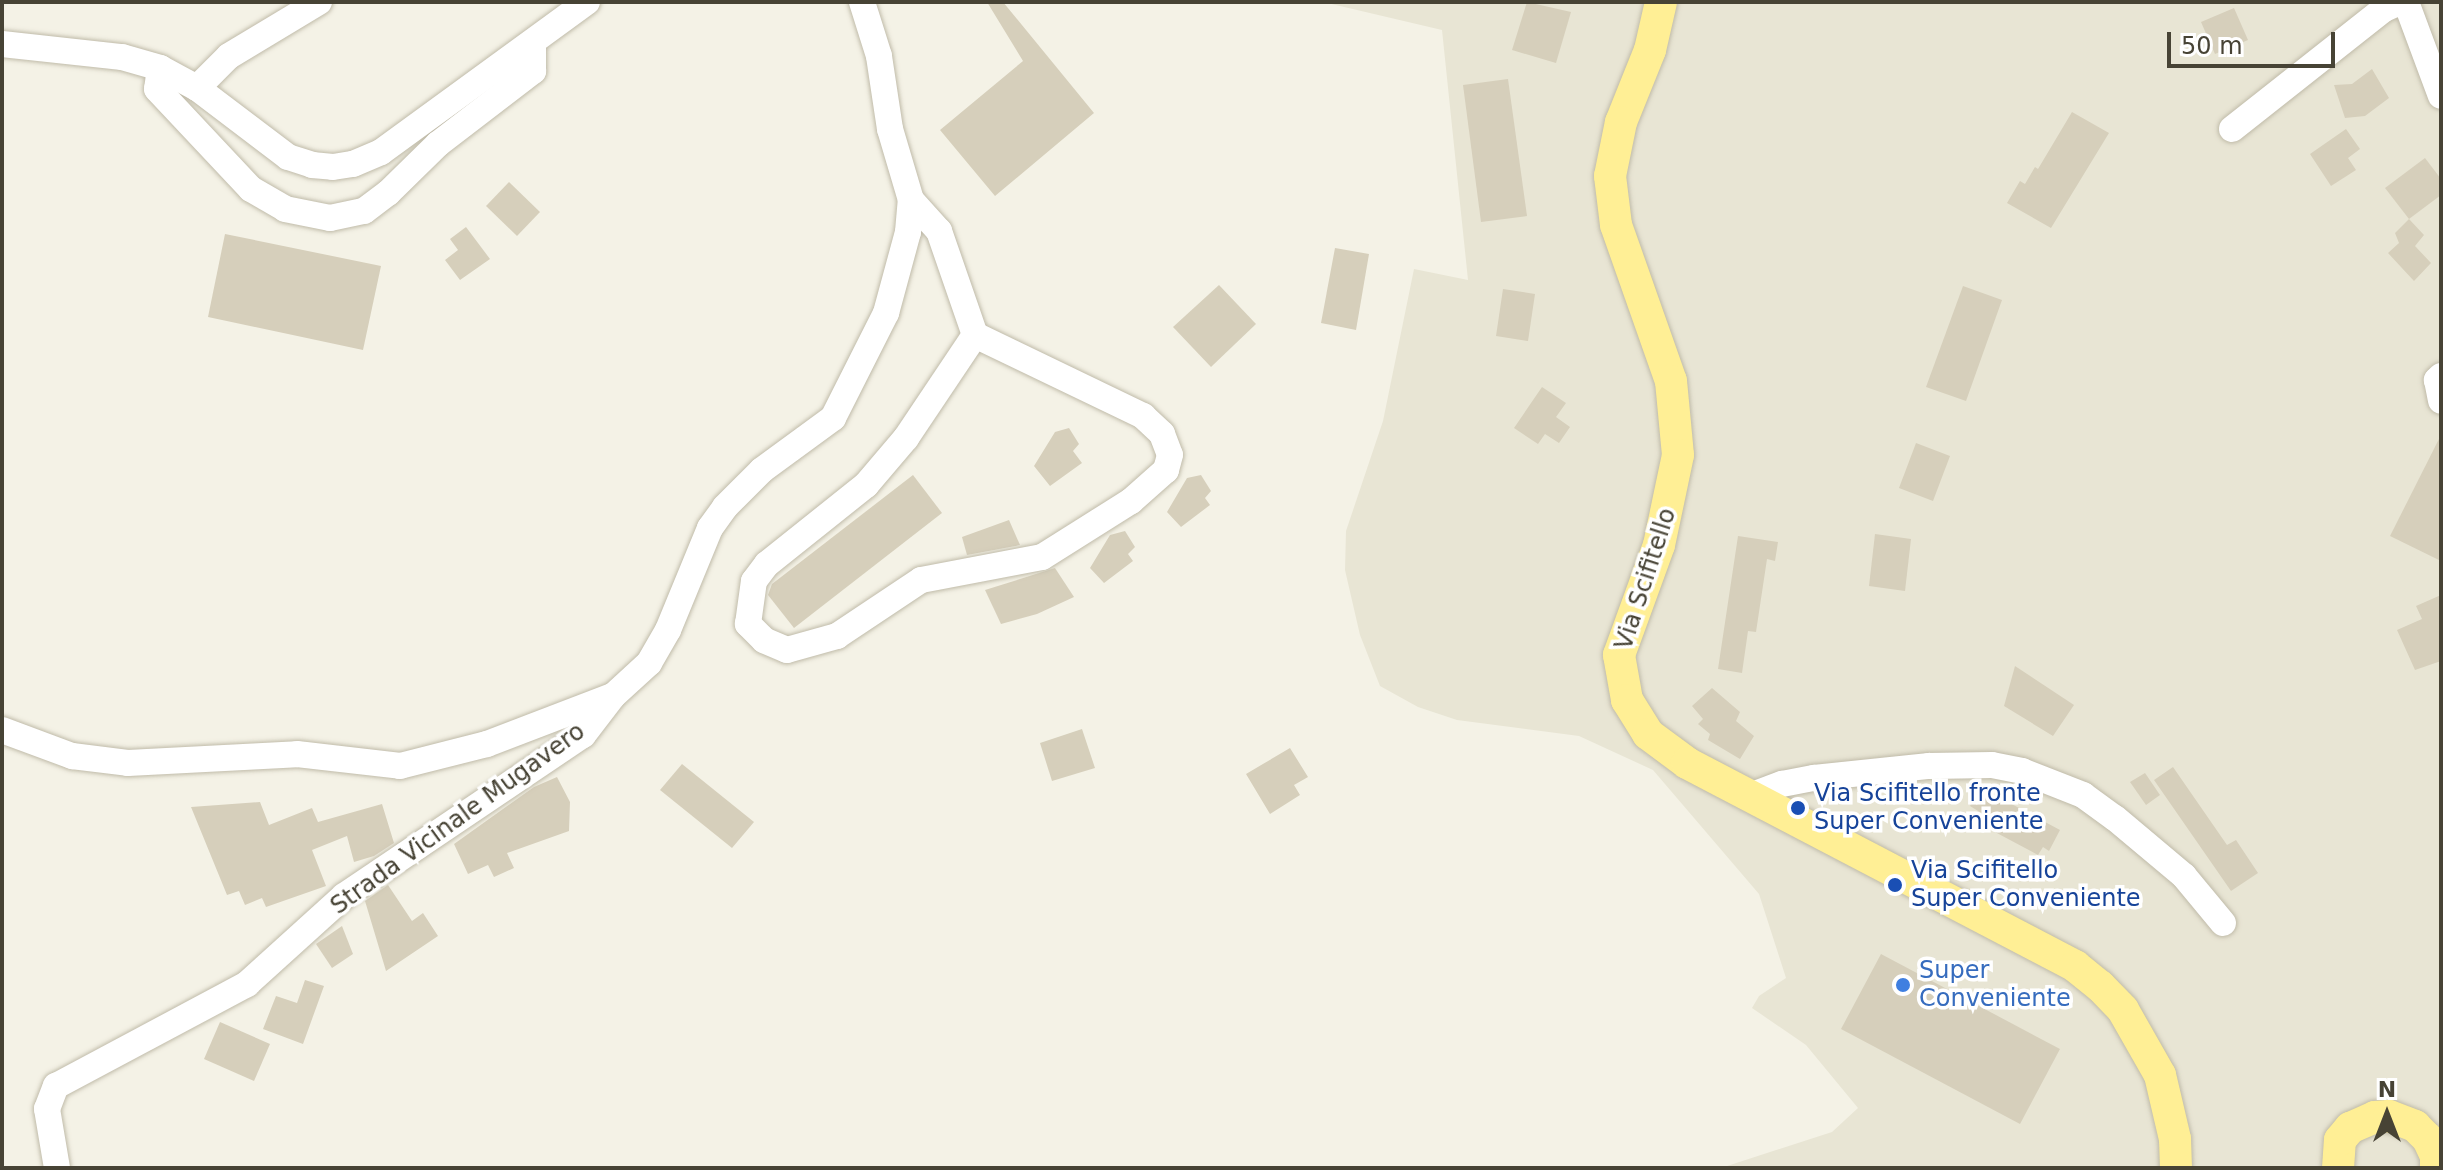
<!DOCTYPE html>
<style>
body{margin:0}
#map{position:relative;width:2443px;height:1170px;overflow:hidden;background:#f4f2e6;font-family:"DejaVu Sans",sans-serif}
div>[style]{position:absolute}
.residential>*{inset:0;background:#e8e5d4}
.building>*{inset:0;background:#d6cfbb}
.roads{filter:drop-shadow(0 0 2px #c0bba9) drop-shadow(0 0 2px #c0bba9)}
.minor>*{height:26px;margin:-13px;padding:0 13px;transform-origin:13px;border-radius:13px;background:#fff}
.major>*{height:32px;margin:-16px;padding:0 16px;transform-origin:16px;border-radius:16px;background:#ffef95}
.dots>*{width:22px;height:22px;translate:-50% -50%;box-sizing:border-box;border:4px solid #fff;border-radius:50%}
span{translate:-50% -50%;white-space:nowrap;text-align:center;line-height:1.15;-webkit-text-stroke:7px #fff;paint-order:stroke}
.street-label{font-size:24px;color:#474335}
.transit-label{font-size:24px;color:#164399}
.left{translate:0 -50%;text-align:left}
.shop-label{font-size:24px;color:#366cbe}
.frame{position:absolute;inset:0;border:4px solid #474335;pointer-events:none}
.north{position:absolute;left:2347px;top:1074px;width:80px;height:80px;-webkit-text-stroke:6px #fff;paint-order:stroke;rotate:0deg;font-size:22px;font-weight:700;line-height:32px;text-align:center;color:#474335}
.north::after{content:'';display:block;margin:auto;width:28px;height:36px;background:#474335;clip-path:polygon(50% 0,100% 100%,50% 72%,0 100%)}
.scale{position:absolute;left:2167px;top:32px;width:168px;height:36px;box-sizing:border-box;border:4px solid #474335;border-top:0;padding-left:10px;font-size:24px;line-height:28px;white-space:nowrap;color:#474335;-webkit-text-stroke:6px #fff;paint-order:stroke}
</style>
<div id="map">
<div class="residential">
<div style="clip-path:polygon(1323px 2px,2441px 2px,2441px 1168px,1721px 1168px,1832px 1132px,1858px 1108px,1806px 1045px,1752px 1008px,1759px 996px,1786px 978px,1759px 894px,1653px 770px,1579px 736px,1457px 720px,1418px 707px,1380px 686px,1360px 635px,1345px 570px,1346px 531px,1383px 421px,1414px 269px,1468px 280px,1442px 30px)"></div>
</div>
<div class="building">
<div style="clip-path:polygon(987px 2px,1003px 2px,1094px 113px,995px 196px,940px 130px,1023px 61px)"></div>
<div style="clip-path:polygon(1527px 2px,1571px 12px,1556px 63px,1512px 50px)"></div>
<div style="clip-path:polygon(2234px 8px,2248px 40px,2215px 54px,2201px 22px)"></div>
<div style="clip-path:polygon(2372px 69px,2389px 98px,2365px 116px,2345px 118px,2334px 85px,2352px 84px)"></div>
<div style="clip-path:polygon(1508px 79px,1527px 216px,1481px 222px,1463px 85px)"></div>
<div style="clip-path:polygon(2072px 112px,2109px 133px,2051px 228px,2007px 203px,2020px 181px,2025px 184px,2035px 167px,2038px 169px)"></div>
<div style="clip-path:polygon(2346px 129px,2360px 149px,2348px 158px,2356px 170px,2331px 186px,2310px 154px)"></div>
<div style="clip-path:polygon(2425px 158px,2441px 179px,2441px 195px,2409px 219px,2385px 188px)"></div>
<div style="clip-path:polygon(509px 182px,540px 212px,517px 236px,486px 206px)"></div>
<div style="clip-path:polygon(2409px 219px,2424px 235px,2415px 246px,2431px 263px,2414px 281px,2388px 253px,2399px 243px,2395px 233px)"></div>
<div style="clip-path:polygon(466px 227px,490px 259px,460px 280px,445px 260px,458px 250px,450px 239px)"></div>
<div style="clip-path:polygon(225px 234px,381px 266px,363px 350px,208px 317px)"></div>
<div style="clip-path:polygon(1335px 248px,1369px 254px,1356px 330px,1321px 323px)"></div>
<div style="clip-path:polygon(1219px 285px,1256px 324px,1211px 367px,1173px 327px)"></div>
<div style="clip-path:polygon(1963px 286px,2002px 300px,1966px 401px,1926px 387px)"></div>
<div style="clip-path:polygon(1503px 289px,1535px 294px,1528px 341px,1496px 336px)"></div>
<div style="clip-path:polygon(1542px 387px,1566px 403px,1556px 417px,1570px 427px,1559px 443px,1545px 434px,1538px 444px,1514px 428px)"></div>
<div style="clip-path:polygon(1069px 428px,1079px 444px,1073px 451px,1082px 463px,1050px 486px,1034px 466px,1055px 432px)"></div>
<div style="clip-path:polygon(2441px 435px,2441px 561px,2390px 536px)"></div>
<div style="clip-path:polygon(1916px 443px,1950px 456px,1933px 501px,1899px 488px)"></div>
<div style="clip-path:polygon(913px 475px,942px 513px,794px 628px,768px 595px,772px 584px)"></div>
<div style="clip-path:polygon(1201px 475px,1211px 491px,1205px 498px,1210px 505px,1181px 527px,1167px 512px,1187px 478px)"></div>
<div style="clip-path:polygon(1009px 520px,1020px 545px,967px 555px,962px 537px)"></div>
<div style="clip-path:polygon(1125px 531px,1135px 547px,1128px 554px,1133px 561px,1104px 583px,1090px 568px,1110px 535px)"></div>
<div style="clip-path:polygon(1875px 534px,1911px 539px,1905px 591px,1869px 586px)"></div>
<div style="clip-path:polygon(1738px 536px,1778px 542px,1775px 561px,1767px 559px,1756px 632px,1748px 631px,1742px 673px,1718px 669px)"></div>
<div style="clip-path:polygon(1055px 568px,1074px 597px,1037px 614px,1001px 624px,985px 590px)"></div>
<div style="clip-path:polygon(2441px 595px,2441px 661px,2415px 670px,2397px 630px,2422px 619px,2416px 606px)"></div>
<div style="clip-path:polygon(2015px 666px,2074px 705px,2053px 736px,2004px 706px)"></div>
<div style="clip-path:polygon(1712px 688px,1740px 712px,1736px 721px,1754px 736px,1740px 759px,1708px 740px,1710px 734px,1698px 724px,1703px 719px,1692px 706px)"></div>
<div style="clip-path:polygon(1082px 729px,1095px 768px,1052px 781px,1040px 743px)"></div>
<div style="clip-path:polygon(1290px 748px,1308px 777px,1294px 785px,1300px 795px,1270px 814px,1246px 774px)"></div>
<div style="clip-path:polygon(682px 764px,754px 822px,732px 848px,660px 790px)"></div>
<div style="clip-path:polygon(2173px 767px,2227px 845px,2236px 840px,2258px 873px,2231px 891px,2154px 780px)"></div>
<div style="clip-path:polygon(2145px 773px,2160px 795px,2146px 805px,2130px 782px)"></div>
<div style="clip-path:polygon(557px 777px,570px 802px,569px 831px,507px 853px,514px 868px,494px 877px,488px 865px,468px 874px,454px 844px,534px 787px)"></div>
<div style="clip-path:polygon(1980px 787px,2060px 830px,2049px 851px,2043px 847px,2038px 855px,1978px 823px,1983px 814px,1970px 806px)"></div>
<div style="clip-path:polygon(260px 802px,269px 825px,312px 808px,318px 822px,382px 804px,394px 843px,374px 856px,354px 862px,347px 836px,312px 850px,326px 886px,266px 907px,262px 898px,245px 905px,239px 891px,227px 895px,191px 807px)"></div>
<div style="clip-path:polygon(388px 885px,412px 921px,423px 913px,438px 936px,386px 971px,365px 901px)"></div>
<div style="clip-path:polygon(342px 926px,353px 954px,332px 968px,316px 944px)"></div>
<div style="clip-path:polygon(1881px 954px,2060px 1049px,2020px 1124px,1841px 1029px)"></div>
<div style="clip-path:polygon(305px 980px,324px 986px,303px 1044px,263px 1029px,276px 996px,297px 1003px)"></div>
<div style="clip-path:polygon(220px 1022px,270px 1044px,254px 1081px,204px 1059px)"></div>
</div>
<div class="roads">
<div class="minor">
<div style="left:2406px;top:2px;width:100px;rotate:69.6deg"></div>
<div style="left:2px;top:44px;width:121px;rotate:6.2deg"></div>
<div style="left:122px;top:57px;width:40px;rotate:16deg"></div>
<div style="left:160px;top:68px;width:42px;rotate:28.4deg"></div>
<div style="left:197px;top:88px;width:114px;rotate:37.2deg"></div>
<div style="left:288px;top:157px;width:25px;rotate:18deg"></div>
<div style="left:312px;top:165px;width:21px;rotate:5deg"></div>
<div style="left:333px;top:167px;width:20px;rotate:-9deg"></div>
<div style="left:353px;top:164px;width:30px;rotate:-23deg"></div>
<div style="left:381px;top:152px;width:255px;rotate:-36.1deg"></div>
<div style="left:160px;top:68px;width:21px;rotate:98deg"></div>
<div style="left:157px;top:89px;width:137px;rotate:46.8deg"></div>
<div style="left:251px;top:189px;width:39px;rotate:30deg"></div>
<div style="left:285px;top:209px;width:46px;rotate:11.3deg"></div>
<div style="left:330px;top:218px;width:35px;rotate:-12deg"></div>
<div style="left:364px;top:211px;width:30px;rotate:-37deg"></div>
<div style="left:388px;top:193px;width:70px;rotate:-44.4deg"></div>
<div style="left:438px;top:144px;width:120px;rotate:-37.5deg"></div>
<div style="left:533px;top:71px;width:28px;rotate:-90deg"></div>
<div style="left:197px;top:88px;width:45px;rotate:-45deg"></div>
<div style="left:229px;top:56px;width:105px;rotate:-31deg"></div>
<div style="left:2232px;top:129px;width:194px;rotate:-38.3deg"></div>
<div style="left:2384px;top:9px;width:17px;rotate:-24deg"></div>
<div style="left:911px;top:200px;width:42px;rotate:47.9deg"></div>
<div style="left:939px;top:231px;width:110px;rotate:70.9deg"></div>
<div style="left:975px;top:335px;width:187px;rotate:25.7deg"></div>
<div style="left:1143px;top:416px;width:26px;rotate:43deg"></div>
<div style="left:1162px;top:434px;width:22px;rotate:69deg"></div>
<div style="left:1170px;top:455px;width:16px;rotate:105deg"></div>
<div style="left:1166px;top:470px;width:47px;rotate:138.5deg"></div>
<div style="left:1131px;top:501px;width:105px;rotate:147.8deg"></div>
<div style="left:1042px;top:557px;width:123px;rotate:169.2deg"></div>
<div style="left:921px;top:580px;width:101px;rotate:146.3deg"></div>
<div style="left:837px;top:636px;width:52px;rotate:164.4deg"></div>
<div style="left:787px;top:650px;width:25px;rotate:-157deg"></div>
<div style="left:764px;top:640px;width:23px;rotate:-135deg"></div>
<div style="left:748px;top:624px;width:43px;rotate:-82.1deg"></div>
<div style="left:754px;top:581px;width:21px;rotate:-53deg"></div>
<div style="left:767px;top:564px;width:127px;rotate:-38.6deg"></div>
<div style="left:866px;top:485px;width:62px;rotate:-49.6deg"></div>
<div style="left:906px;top:438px;width:124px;rotate:-56.2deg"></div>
<div style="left:2441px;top:376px;width:6px;rotate:135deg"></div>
<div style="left:2437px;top:380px;width:21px;rotate:79deg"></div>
<div style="left:2px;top:730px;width:75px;rotate:20.4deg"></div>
<div style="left:72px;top:756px;width:56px;rotate:7.1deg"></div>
<div style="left:128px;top:763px;width:169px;rotate:-3deg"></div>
<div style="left:297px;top:754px;width:104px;rotate:6.6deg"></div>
<div style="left:400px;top:766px;width:90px;rotate:-14.2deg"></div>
<div style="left:487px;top:744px;width:134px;rotate:-21deg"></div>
<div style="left:1750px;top:796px;width:34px;rotate:-21deg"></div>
<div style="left:1782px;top:784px;width:33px;rotate:-11deg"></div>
<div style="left:1814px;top:778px;width:116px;rotate:-6deg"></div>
<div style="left:1929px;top:766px;width:63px;rotate:-0.9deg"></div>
<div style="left:1992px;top:765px;width:31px;rotate:11deg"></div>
<div style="left:2022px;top:771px;width:66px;rotate:21.5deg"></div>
<div style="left:2083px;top:795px;width:39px;rotate:36deg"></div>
<div style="left:2115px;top:818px;width:90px;rotate:40deg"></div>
<div style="left:2184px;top:876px;width:61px;rotate:50.3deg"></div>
<div style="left:57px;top:1168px;width:60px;rotate:-99.6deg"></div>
<div style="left:47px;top:1109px;width:25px;rotate:-69deg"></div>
<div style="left:56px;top:1086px;width:217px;rotate:-28.1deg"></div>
<div style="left:247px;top:984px;width:131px;rotate:-42.2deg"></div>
<div style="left:344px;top:896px;width:288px;rotate:-34deg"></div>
<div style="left:583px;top:735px;width:49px;rotate:-52.4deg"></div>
<div style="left:613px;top:696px;width:49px;rotate:-42.5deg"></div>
<div style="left:649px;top:663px;width:38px;rotate:-60deg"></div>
<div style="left:668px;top:630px;width:110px;rotate:-67.6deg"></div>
<div style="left:710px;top:528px;width:26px;rotate:-54deg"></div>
<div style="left:725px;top:507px;width:52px;rotate:-45deg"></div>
<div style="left:762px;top:470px;width:88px;rotate:-36.2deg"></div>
<div style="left:833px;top:418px;width:118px;rotate:-63.2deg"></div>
<div style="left:886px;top:313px;width:84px;rotate:-74.8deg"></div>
<div style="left:908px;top:232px;width:32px;rotate:-85deg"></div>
<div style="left:911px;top:200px;width:74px;rotate:-106.5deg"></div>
<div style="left:890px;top:129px;width:74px;rotate:-98.6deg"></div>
<div style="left:879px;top:56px;width:57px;rotate:-107.5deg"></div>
</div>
<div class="major">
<div style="left:1661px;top:2px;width:49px;rotate:102.9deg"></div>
<div style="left:1650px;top:50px;width:78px;rotate:111.9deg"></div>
<div style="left:1621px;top:122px;width:55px;rotate:101.5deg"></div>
<div style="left:1610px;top:176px;width:49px;rotate:83deg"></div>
<div style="left:1616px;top:225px;width:165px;rotate:70.6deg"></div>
<div style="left:1671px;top:381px;width:74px;rotate:84.6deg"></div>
<div style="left:1678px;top:455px;width:92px;rotate:101.9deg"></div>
<div style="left:1659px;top:545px;width:117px;rotate:110deg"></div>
<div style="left:1619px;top:655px;width:46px;rotate:79.9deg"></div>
<div style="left:1627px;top:700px;width:40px;rotate:58deg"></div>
<div style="left:1648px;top:734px;width:49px;rotate:36.6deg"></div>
<div style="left:1687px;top:763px;width:438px;rotate:27.6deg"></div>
<div style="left:2075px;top:966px;width:32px;rotate:39deg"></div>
<div style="left:2100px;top:986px;width:33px;rotate:46deg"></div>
<div style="left:2123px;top:1010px;width:75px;rotate:60.4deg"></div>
<div style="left:2160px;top:1075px;width:66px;rotate:76.8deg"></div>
<div style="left:2175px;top:1139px;width:29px;rotate:88deg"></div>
<div style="left:2338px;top:1168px;width:28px;rotate:-86deg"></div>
<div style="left:2340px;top:1140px;width:16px;rotate:-50deg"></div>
<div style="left:2350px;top:1128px;width:27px;rotate:-24deg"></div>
<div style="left:2375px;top:1117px;width:14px;rotate:-4deg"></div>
<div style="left:2389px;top:1116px;width:28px;rotate:21deg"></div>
<div style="left:2415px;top:1126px;width:18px;rotate:45deg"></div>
<div style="left:2428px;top:1139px;width:19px;rotate:65deg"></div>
<div style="left:2436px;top:1156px;width:12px;rotate:90deg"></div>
</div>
</div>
<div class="dots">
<div style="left:1798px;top:808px;background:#1a4fb4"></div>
<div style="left:1895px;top:885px;background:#1a4fb4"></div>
<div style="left:1903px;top:985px;background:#3f7fe0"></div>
</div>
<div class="street-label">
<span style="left:1646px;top:579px;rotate:-72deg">Via Scifitello</span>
<span style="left:458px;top:819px;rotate:-36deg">Strada Vicinale Mugavero</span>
</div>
<div class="transit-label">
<span class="left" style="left:1814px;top:808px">Via Scifitello fronte<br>Super Conveniente</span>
<span class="left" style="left:1911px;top:885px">Via Scifitello<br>Super Conveniente</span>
</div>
<div class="shop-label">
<span class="left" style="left:1919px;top:985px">Super<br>Conveniente</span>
</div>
<div class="frame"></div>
<div class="north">N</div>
<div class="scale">50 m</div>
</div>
